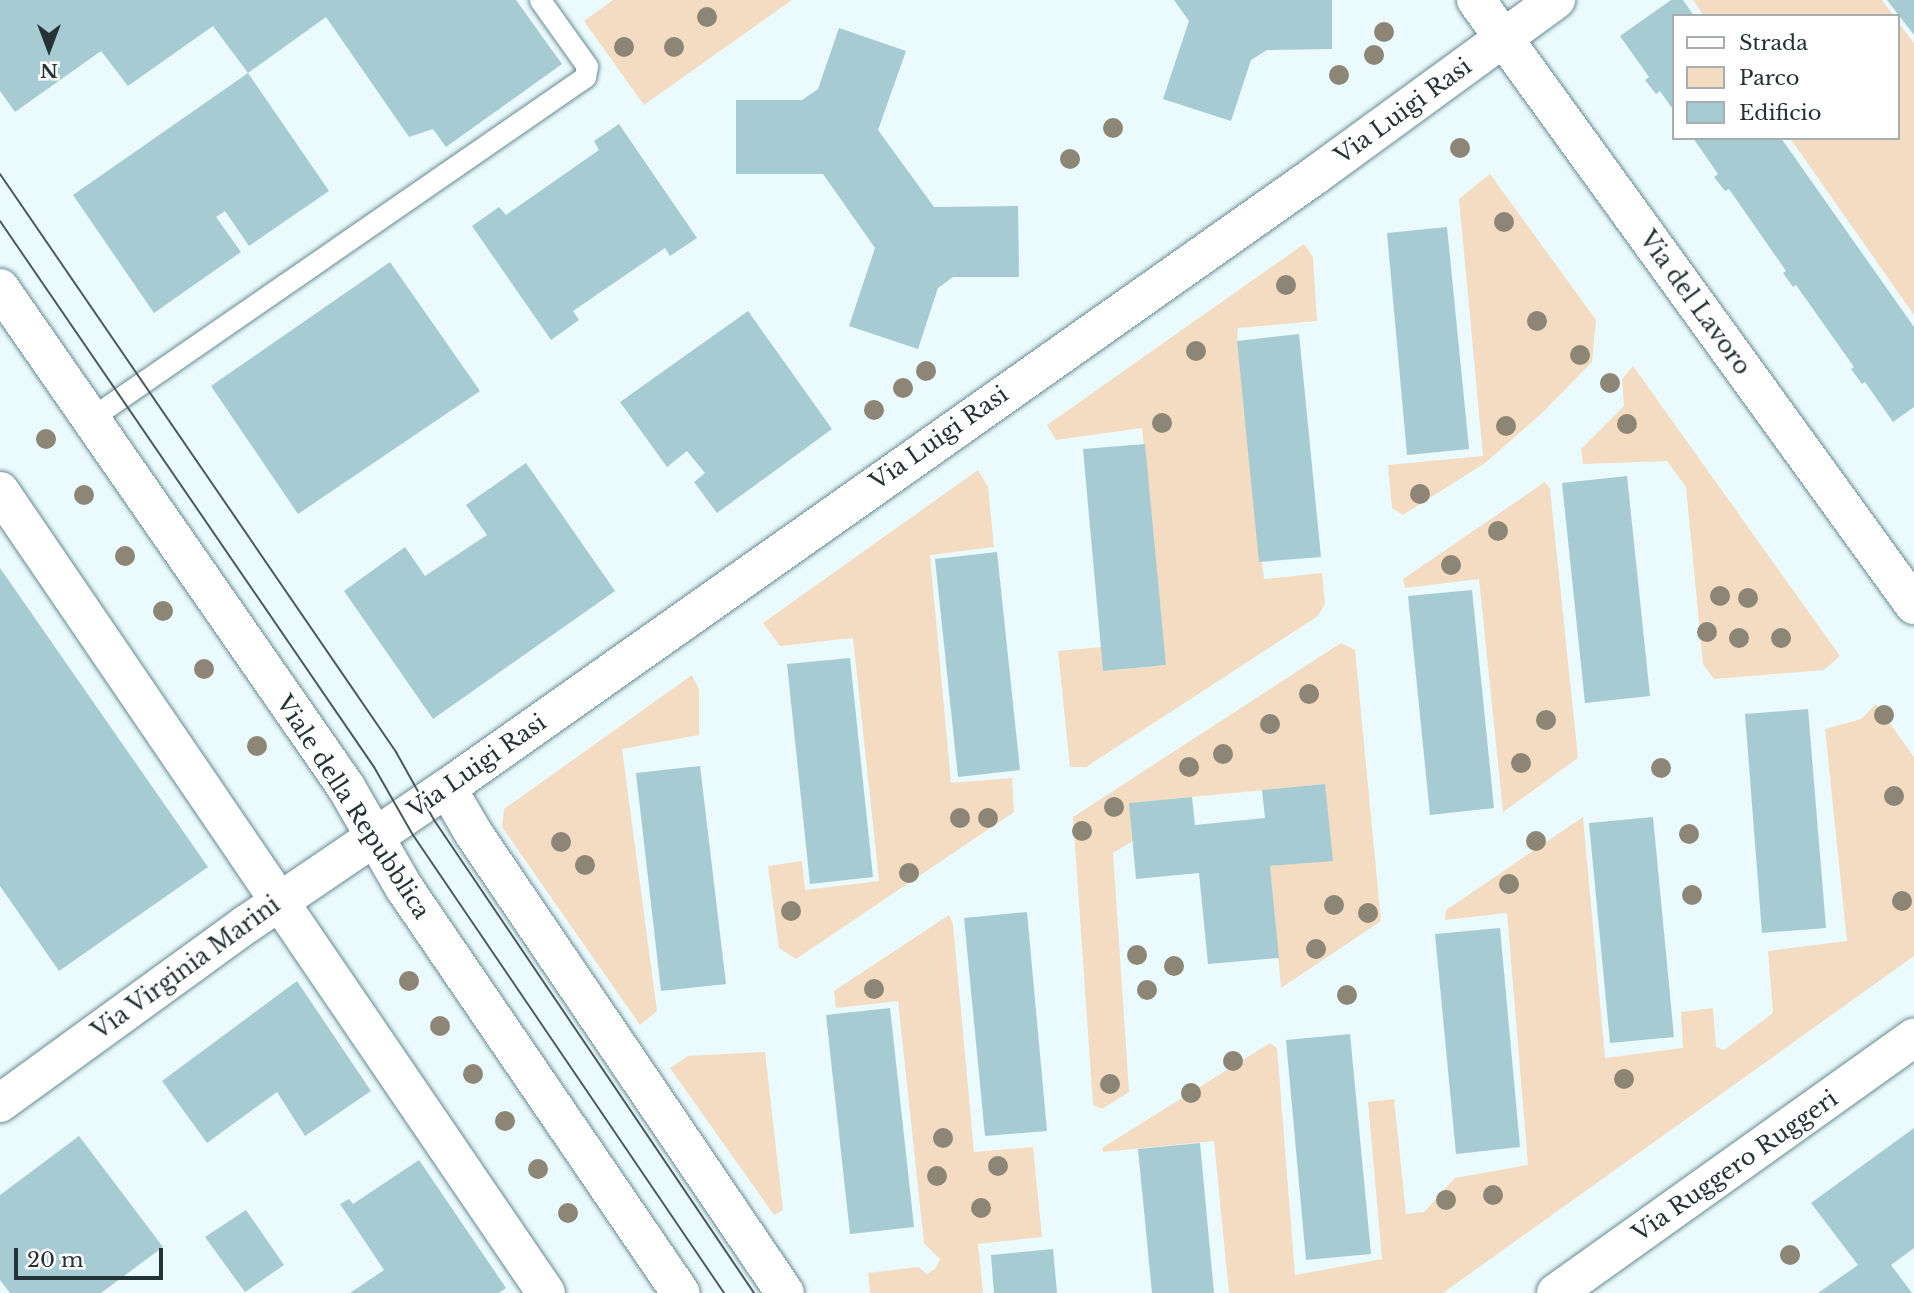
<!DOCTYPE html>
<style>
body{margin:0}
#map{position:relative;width:1914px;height:1293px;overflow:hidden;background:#ebfafd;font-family:"Libre Baskerville",serif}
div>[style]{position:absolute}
.green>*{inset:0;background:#f4dcc2}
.building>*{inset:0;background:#a7cbd2}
.roads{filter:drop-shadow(0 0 2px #688a91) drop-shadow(0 0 2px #688a91)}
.service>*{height:21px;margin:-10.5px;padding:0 10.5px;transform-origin:10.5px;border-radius:10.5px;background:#fff}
.minor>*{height:38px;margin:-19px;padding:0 19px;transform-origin:19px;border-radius:19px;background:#fff}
.secondary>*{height:38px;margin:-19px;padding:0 19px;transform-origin:19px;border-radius:19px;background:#fff}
.tram>*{height:2px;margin:-1px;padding:0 1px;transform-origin:1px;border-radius:1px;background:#4a595c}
.trees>*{width:20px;height:20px;margin:-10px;border-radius:50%;background:#8d8676}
span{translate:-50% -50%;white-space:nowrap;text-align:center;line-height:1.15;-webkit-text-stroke:5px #fff;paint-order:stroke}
.street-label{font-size:23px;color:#253336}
.legend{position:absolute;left:1672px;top:14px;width:228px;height:126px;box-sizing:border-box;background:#fff;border:2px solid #a8adaf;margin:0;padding:9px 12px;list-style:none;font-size:21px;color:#253336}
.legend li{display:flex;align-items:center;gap:14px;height:35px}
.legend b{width:35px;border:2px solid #a8adaf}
.north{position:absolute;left:14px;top:14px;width:70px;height:70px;-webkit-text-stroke:5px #fff;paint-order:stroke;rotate:180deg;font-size:19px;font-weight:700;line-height:28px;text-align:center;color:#253336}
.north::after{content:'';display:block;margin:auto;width:24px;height:32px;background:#253336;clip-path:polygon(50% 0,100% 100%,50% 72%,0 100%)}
.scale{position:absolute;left:14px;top:1248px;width:149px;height:32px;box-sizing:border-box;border:4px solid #253336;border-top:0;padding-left:9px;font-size:21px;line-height:24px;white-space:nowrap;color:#253336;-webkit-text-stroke:5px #fff;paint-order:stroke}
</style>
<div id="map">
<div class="green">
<div style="clip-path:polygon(613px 0,792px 0,644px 105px,584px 21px)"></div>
<div style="clip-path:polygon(1693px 0,1882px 0,1894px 16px,1704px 16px)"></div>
<div style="clip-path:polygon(1898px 22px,1914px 43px,1914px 315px,1790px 138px,1898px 138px)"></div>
<div style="clip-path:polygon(1490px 174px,1596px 320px,1592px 362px,1542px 413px,1485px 463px,1403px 515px,1392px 508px,1388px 465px,1483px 456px,1459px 199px)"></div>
<div style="clip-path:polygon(1304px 244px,1313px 257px,1317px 321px,1238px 328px,1237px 341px,1264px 579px,1322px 573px,1325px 604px,1318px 616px,1086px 767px,1070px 767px,1058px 651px,1101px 647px,1104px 671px,1166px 665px,1142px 428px,1056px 440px,1047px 425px)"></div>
<div style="clip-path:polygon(1633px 366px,1840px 656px,1824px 670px,1714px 679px,1703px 664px,1686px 487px,1667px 461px,1583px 464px,1581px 449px,1624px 406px,1622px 379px)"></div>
<div style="clip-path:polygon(978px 470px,988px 487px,994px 547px,930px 555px,951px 783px,1012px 778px,1014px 812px,796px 959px,779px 948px,768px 866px,802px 861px,805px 890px,879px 881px,853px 638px,780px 646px,763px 623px)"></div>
<div style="clip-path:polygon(1545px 482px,1550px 489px,1578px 758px,1503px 812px,1479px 579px,1405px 588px,1403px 579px)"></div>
<div style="clip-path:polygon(1341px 643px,1355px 650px,1381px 921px,1281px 988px,1270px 866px,1332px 860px,1325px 784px,1130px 803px,1133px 841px,1113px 853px,1129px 1092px,1102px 1109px,1093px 1105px,1073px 817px)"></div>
<div style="clip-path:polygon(692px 675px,699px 689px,699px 735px,622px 749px,657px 1011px,640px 1025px,502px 827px,504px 809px)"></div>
<div style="clip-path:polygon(1876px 704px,1914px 757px,1914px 956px,1443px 1293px,1229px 1293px,1214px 1141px,1103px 1152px,1102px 1148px,1270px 1043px,1277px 1048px,1295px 1275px,1382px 1259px,1368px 1102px,1394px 1099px,1406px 1214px,1424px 1212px,1455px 1178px,1528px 1165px,1507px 913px,1445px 920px,1446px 910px,1583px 817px,1605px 1058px,1683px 1048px,1681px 1012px,1713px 1008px,1716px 1047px,1724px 1050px,1773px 1013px,1768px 951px,1847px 941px,1825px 729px,1861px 719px)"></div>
<div style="clip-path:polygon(949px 915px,953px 924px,974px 1152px,1033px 1147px,1042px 1237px,978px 1244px,983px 1293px,870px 1293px,868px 1273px,918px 1267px,927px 1274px,935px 1269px,940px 1259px,924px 1243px,898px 1001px,836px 1008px,834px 991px)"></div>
<div style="clip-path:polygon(765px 1052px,783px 1210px,774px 1215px,670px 1068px,688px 1056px)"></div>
</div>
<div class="building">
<div style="clip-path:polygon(0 0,516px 0,562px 64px,446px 147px,433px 129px,409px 137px,326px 17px,248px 73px,213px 26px,128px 86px,101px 51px,15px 112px,0 91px)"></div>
<div style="clip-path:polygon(1174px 0,1332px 0,1332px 49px,1267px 50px,1251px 60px,1231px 121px,1163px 99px,1189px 21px)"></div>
<div style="clip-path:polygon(1671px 0,1683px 0,1694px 16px,1674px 16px,1674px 111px,1660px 91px,1656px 94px,1645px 80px,1649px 77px,1620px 36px)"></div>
<div style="clip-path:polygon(1887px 0,1914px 0,1914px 35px)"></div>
<div style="clip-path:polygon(839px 28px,906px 51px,878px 130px,934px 207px,1018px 206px,1019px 277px,953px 277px,938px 288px,918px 349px,849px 326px,875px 248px,823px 174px,736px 174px,736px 100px,802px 100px,818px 89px)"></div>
<div style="clip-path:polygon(248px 73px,329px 191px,249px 246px,225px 211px,216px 217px,241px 252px,154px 313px,73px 195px)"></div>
<div style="clip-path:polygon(619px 124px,697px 238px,670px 256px,665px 248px,573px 311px,579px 320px,551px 340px,472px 226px,499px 207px,506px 215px,599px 150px,594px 141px)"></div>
<div style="clip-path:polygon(1693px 138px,1781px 138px,1914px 327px,1914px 407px,1893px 422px,1865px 382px,1862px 384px,1851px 369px,1854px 367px,1796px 285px,1793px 287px,1783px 273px,1786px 271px,1729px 189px,1725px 191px,1714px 177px,1718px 174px)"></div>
<div style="clip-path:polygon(1447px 227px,1469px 449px,1407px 455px,1387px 233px)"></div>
<div style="clip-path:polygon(390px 262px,480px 391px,298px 514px,211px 386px)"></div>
<div style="clip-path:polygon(748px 311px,832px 429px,717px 513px,694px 482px,705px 473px,687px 451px,667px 467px,620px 402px)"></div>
<div style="clip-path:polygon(1299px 334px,1321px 557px,1259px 562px,1237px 341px)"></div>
<div style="clip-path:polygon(1145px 444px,1166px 665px,1103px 671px,1083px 449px)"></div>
<div style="clip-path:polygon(526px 463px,615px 591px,433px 719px,344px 591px,405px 547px,425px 576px,487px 535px,466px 505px)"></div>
<div style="clip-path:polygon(1627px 476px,1650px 696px,1585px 703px,1562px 483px)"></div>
<div style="clip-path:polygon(997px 552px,1020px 770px,958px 777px,935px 559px)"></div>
<div style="clip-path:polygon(0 568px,208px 867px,59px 971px,0 886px)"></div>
<div style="clip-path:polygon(1472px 590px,1494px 808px,1430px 815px,1408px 596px)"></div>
<div style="clip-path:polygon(850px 658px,873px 877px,810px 884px,787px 664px)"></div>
<div style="clip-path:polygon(1808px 709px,1826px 928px,1762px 933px,1745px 714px)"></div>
<div style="clip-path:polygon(700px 766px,726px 984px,661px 991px,636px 773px)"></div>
<div style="clip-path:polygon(1325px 784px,1333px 861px,1270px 866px,1279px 958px,1208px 964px,1199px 873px,1136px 879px,1129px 803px,1192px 797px,1195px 825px,1265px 818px,1262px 790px)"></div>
<div style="clip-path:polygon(1653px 817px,1674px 1037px,1610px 1043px,1589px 823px)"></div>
<div style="clip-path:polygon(1027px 912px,1047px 1131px,985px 1136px,964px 918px)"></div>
<div style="clip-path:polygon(1500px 928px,1520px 1147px,1456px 1154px,1435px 934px)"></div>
<div style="clip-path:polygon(297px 981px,371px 1091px,305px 1136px,277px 1092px,207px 1143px,162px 1081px)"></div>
<div style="clip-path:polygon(890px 1008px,914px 1227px,850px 1234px,826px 1015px)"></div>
<div style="clip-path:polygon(1350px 1034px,1371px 1254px,1306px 1260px,1286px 1040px)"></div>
<div style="clip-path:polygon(1914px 1128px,1914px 1248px,1891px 1265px,1912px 1293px,1818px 1293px,1858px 1265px,1811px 1203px)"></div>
<div style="clip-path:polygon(79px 1136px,163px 1247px,101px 1293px,10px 1293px,0 1280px,0 1195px)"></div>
<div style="clip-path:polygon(1200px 1143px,1214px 1293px,1152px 1293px,1138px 1149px)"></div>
<div style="clip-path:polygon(419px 1160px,506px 1288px,499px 1293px,350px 1293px,384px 1270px,340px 1204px,349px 1199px,353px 1204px)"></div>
<div style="clip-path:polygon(246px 1210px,284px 1265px,245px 1292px,205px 1237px)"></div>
<div style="clip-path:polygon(1053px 1249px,1057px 1293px,994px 1293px,991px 1255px)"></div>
</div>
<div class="roads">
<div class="service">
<div style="left:91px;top:418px;width:600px;rotate:-34.62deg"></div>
<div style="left:585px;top:77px;width:11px;rotate:-80deg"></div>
<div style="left:587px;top:66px;width:81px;rotate:-125.5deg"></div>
</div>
<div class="minor">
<div style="left:0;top:491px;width:970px;rotate:55.75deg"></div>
<div style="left:447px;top:788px;width:53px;rotate:59.6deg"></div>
<div style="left:474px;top:834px;width:554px;rotate:55.88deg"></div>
<div style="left:0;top:1103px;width:306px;rotate:-36deg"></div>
<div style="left:248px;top:923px;width:240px;rotate:-34.2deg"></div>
<div style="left:447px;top:788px;width:1065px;rotate:-35.21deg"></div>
<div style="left:1317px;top:174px;width:296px;rotate:-36.1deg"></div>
</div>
<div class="secondary">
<div style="left:1476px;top:0;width:747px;rotate:54.1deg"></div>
<div style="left:0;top:288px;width:607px;rotate:55.26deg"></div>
<div style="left:346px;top:787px;width:118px;rotate:60deg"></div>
<div style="left:405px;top:889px;width:489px;rotate:55.7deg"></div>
<div style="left:1556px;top:1293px;width:440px;rotate:-35.5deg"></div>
</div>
</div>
<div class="tram">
<div style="left:0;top:174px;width:701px;rotate:55.58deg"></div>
<div style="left:396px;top:752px;width:78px;rotate:60.8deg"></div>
<div style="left:434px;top:820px;width:571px;rotate:55.92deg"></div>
<div style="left:0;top:221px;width:662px;rotate:55.59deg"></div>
<div style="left:374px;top:767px;width:78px;rotate:60.2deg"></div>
<div style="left:413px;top:835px;width:554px;rotate:55.82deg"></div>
</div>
<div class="trees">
<div style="left:707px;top:17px"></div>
<div style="left:1384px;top:32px"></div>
<div style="left:624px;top:47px"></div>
<div style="left:674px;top:47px"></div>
<div style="left:1374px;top:55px"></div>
<div style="left:1339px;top:75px"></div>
<div style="left:1113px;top:128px"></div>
<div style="left:1460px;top:148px"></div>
<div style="left:1070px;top:159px"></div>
<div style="left:1504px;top:222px"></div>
<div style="left:1286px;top:285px"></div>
<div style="left:1537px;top:321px"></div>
<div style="left:1196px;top:351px"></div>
<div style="left:1580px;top:355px"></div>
<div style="left:926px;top:371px"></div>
<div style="left:1610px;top:383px"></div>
<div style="left:903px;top:388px"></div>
<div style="left:874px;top:410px"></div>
<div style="left:1162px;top:423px"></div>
<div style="left:1627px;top:424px"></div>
<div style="left:1506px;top:426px"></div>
<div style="left:46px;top:439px"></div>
<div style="left:1420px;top:494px"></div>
<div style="left:84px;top:495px"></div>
<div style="left:1498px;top:531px"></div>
<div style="left:125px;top:556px"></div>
<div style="left:1451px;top:565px"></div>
<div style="left:1720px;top:596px"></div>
<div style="left:1748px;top:598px"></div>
<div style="left:163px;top:611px"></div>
<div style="left:1707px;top:632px"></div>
<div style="left:1739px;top:638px"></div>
<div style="left:1781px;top:638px"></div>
<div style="left:204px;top:669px"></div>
<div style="left:1309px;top:694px"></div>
<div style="left:1884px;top:715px"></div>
<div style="left:1546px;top:720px"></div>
<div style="left:1270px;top:724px"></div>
<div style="left:257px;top:746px"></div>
<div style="left:1223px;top:754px"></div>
<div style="left:1521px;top:763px"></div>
<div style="left:1189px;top:767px"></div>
<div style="left:1661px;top:768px"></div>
<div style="left:1894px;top:796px"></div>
<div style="left:1114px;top:807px"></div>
<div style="left:960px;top:818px"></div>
<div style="left:988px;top:818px"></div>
<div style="left:1082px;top:831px"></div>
<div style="left:1689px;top:834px"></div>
<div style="left:1536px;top:841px"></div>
<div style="left:561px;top:842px"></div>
<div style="left:585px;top:865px"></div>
<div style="left:909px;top:873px"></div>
<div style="left:1509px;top:884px"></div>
<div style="left:1692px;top:895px"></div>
<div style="left:1902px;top:901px"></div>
<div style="left:1334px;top:905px"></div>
<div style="left:791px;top:911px"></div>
<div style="left:1368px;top:913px"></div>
<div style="left:1316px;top:949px"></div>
<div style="left:1137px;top:955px"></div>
<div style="left:1174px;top:966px"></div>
<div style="left:409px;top:981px"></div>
<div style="left:874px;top:989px"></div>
<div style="left:1147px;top:990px"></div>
<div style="left:1347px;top:995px"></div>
<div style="left:440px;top:1026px"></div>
<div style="left:1233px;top:1061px"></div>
<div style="left:473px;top:1074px"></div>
<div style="left:1624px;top:1079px"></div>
<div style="left:1110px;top:1084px"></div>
<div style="left:1191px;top:1093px"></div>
<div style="left:505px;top:1121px"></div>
<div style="left:943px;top:1138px"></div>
<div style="left:998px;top:1166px"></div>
<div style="left:538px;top:1169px"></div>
<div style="left:937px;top:1176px"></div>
<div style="left:1493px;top:1195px"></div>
<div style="left:1446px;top:1200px"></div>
<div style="left:981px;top:1208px"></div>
<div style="left:568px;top:1213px"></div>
<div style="left:1790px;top:1255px"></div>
</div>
<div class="street-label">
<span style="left:1403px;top:111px;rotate:-36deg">Via Luigi Rasi</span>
<span style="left:1695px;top:303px;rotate:54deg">Via del Lavoro</span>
<span style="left:939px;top:438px;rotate:-35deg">Via Luigi Rasi</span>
<span style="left:477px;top:766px;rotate:-35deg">Via Luigi Rasi</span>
<span style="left:353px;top:807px;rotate:57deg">Viale della Repubblica</span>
<span style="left:186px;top:968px;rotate:-36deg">Via Virginia Marini</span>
<span style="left:1735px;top:1166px;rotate:-35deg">Via Ruggero Ruggeri</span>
</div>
<ul class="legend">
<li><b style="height:9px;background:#fff"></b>Strada</li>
<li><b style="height:19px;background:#f4dcc2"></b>Parco</li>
<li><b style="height:19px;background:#a7cbd2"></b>Edificio</li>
</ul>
<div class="north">N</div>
<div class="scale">20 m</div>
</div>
